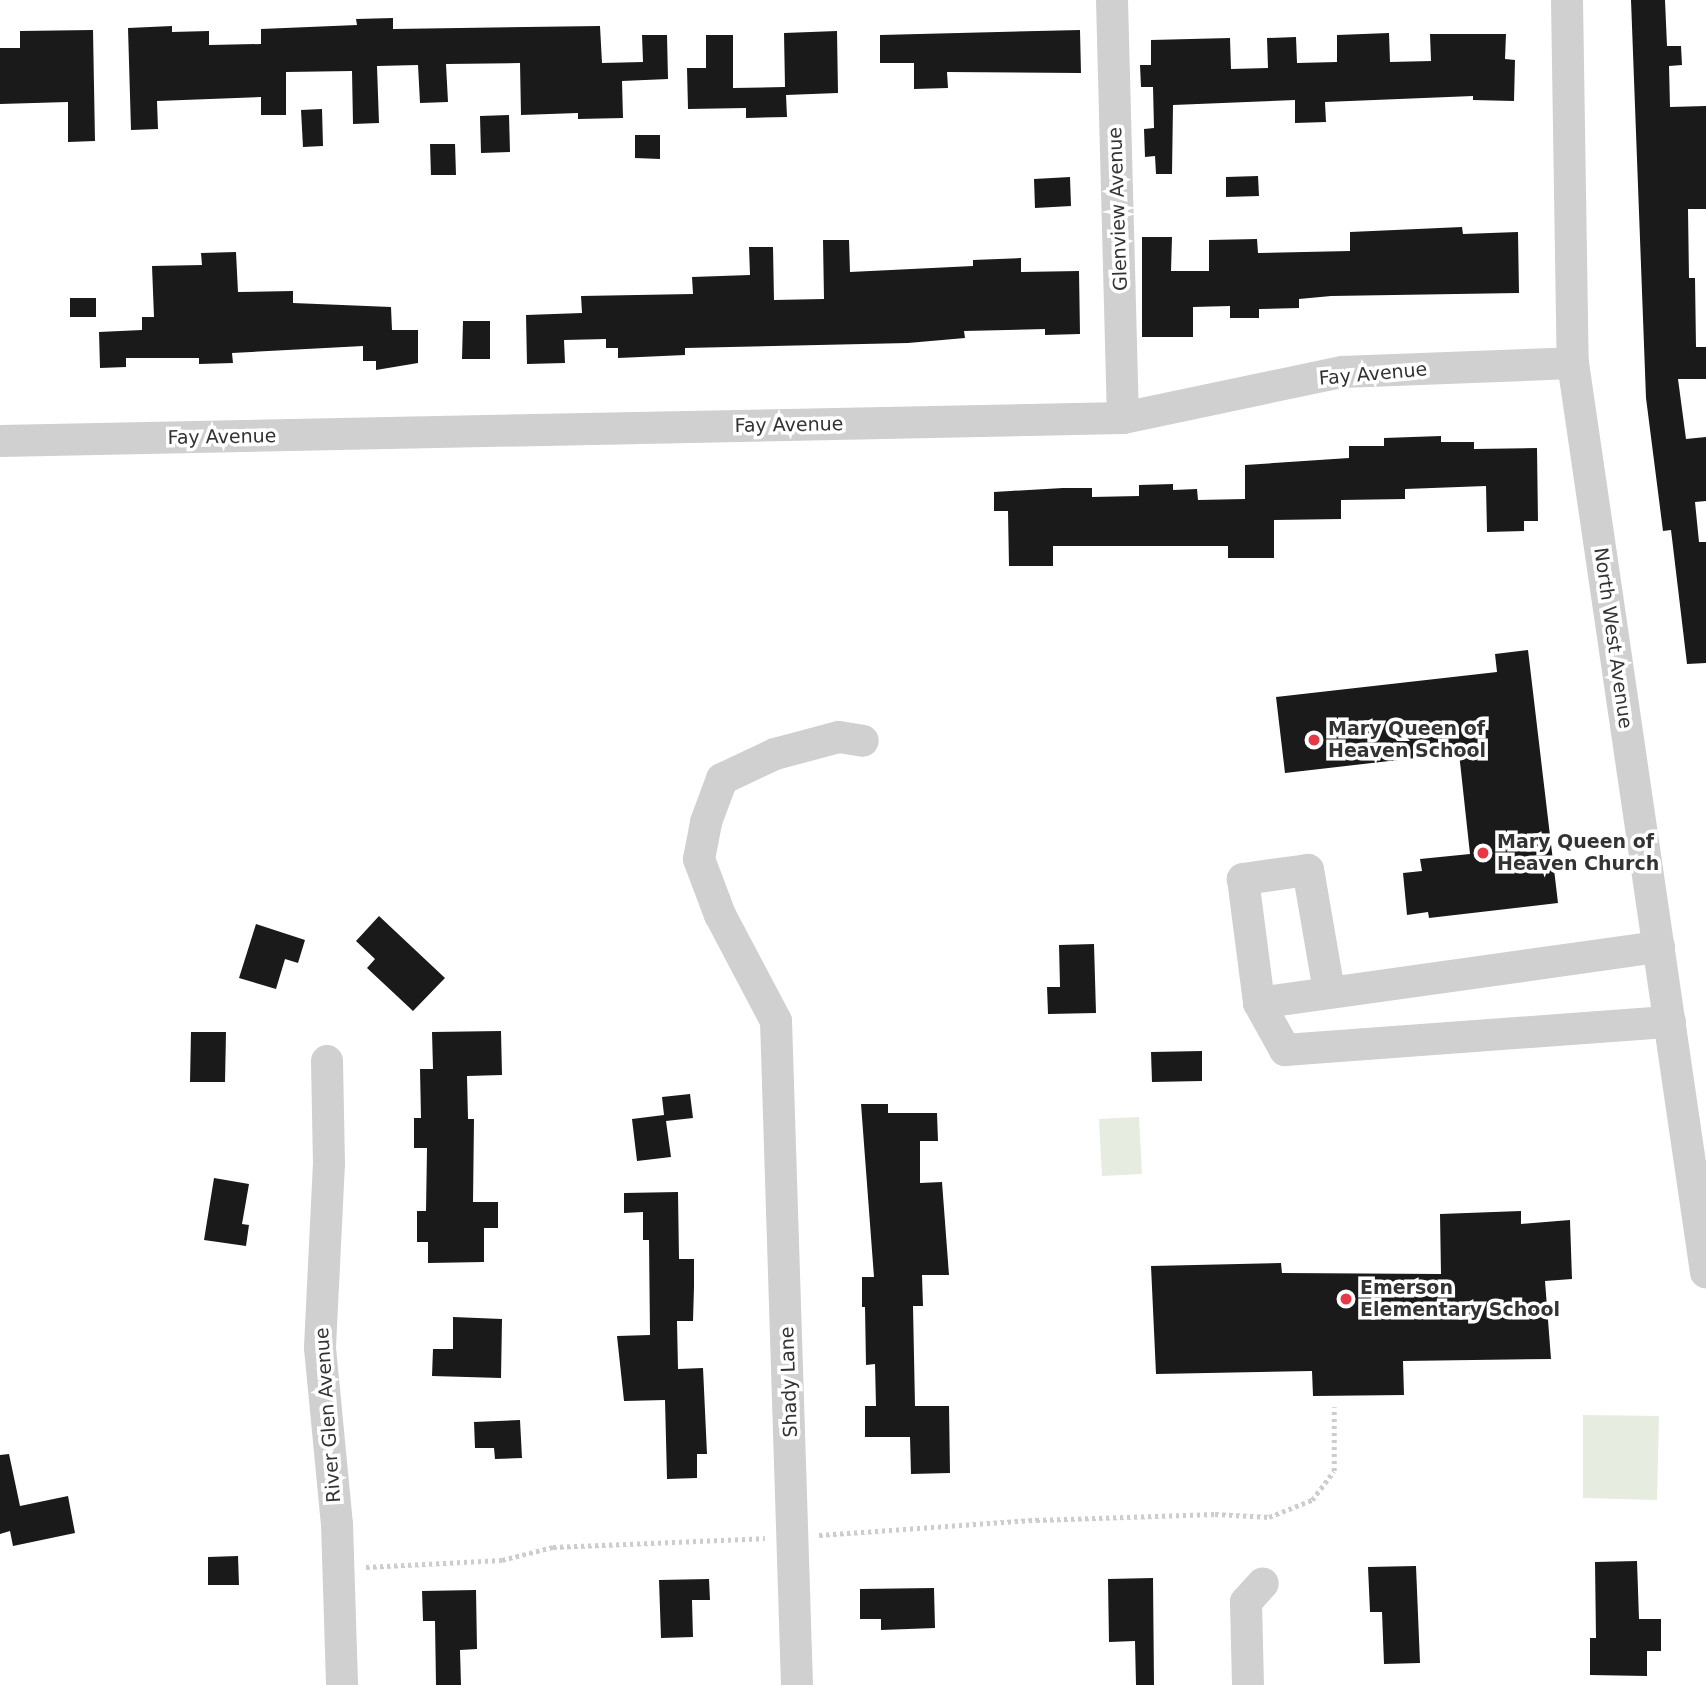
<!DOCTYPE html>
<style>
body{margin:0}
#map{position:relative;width:1706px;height:1685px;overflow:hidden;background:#fff;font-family:"DejaVu Sans",sans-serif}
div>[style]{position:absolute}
.green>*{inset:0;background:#e6ecdf}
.building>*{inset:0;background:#1a1a1a}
.path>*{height:4.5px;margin-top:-2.25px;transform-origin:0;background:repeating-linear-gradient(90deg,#cdcdcd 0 3.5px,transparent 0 7px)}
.minor>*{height:32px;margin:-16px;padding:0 16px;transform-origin:16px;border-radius:16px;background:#d0d0d0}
.dots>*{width:19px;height:19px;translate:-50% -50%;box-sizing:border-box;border:4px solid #fff;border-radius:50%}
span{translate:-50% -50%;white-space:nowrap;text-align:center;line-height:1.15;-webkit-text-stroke:7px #fff;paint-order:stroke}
.street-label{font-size:19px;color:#333}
.poi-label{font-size:19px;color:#333;font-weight:700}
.left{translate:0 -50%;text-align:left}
</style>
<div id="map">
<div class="green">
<div style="clip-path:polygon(1139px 1117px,1142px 1174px,1102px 1176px,1099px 1119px)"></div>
<div style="clip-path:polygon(1583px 1415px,1659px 1416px,1657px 1500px,1583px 1498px)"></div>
</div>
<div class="building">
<div style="clip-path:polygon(1631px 0,1665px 0,1667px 46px,1681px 46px,1682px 65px,1669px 66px,1670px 107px,1706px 106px,1706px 209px,1688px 209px,1689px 278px,1695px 278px,1696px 347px,1706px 347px,1706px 379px,1678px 379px,1686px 439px,1706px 437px,1706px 501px,1695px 502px,1699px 542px,1706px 542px,1706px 663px,1687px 664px,1671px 530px,1663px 531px,1646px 398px)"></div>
<div style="clip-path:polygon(393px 18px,393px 29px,600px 26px,602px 63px,643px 62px,642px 35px,667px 35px,668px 79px,622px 81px,623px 118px,578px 119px,578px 113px,521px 115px,520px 63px,446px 64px,448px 102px,420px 103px,418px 65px,377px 66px,379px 123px,353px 124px,352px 71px,286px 72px,286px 115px,261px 115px,261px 97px,157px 101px,158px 129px,131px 130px,128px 28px,172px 26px,172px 32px,209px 31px,209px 45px,261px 44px,261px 29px,357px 25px,356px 19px)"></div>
<div style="clip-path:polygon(93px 30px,95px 141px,68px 142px,68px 102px,0 104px,0 48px,20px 48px,20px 31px)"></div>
<div style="clip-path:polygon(1080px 30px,1081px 73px,947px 72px,948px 88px,914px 89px,914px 63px,880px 63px,880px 35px)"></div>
<div style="clip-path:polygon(837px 31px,838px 93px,786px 95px,787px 117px,746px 118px,746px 108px,688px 109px,687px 68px,706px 68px,706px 35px,733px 35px,733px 88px,785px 87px,784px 33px)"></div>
<div style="clip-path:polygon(1389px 33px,1390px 62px,1431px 61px,1430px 34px,1506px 34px,1505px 59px,1515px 60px,1514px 101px,1473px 100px,1473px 96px,1325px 102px,1326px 122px,1295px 123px,1295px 100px,1173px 105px,1172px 174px,1156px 174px,1155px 156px,1145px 157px,1144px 129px,1154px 128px,1153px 87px,1141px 87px,1140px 65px,1151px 65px,1151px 40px,1230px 38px,1231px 69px,1268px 68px,1267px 38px,1296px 37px,1297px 63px,1337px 62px,1337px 35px)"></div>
<div style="clip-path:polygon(322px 109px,323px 146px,303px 147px,301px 110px)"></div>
<div style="clip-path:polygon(509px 115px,510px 152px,481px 153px,480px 116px)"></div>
<div style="clip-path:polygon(635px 135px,660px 135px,660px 159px,635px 158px)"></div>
<div style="clip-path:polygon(430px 144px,455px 144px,456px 175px,431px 175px)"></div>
<div style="clip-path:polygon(1258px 176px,1259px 196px,1226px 197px,1226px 177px)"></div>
<div style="clip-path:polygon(1070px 177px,1071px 206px,1035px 208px,1034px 179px)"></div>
<div style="clip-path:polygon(1462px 227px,1463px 234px,1518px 232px,1519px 293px,1331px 296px,1299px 299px,1299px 308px,1259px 309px,1259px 318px,1230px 318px,1230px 306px,1193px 307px,1193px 337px,1142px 337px,1142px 237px,1172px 237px,1171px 271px,1209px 271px,1209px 240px,1257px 239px,1258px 253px,1350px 251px,1350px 232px)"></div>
<div style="clip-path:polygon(823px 240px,849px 240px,850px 272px,973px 266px,973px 260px,1021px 258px,1021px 272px,1079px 271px,1080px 334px,1045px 335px,1045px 329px,964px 331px,965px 338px,908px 343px,685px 348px,685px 355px,618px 358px,618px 348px,606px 348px,606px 339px,564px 340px,565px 363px,527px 364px,526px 315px,582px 313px,581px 296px,693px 294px,692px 277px,750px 275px,749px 247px,773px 247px,774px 300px,824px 299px)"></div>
<div style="clip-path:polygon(236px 252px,238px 292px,293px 291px,293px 303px,391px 307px,392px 330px,418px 330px,418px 363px,376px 370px,376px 361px,363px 361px,363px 346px,232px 353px,233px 363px,199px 364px,199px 358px,126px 358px,126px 367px,100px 368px,99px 332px,142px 330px,142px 317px,154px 317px,152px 266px,202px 265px,201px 253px)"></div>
<div style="clip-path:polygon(70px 298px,96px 298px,96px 317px,70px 317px)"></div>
<div style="clip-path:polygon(463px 321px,490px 321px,490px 359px,462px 359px)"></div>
<div style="clip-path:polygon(1441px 436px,1441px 442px,1474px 442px,1474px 449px,1537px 448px,1538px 521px,1524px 521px,1524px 531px,1487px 532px,1486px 486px,1405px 489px,1405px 499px,1341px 500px,1341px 519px,1274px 520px,1274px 558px,1228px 558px,1228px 546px,1053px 546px,1053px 566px,1009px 566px,1008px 511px,994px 511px,994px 492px,1063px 488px,1092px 488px,1092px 497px,1139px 496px,1139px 485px,1173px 484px,1173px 490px,1197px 489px,1198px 500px,1245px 499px,1245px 465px,1349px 458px,1349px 446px,1384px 446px,1384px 438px)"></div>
<div style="clip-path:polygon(1528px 650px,1558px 903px,1429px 918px,1428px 912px,1407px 915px,1403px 873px,1422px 871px,1420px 859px,1470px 854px,1459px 753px,1285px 773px,1276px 697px,1497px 672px,1495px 654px)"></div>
<div style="clip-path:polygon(379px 916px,445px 978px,413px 1011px,367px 968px,375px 959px,356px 941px)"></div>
<div style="clip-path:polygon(256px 924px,305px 940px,298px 963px,285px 959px,276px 989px,239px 978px)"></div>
<div style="clip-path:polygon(1094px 944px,1096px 1013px,1048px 1014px,1047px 987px,1060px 987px,1059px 945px)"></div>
<div style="clip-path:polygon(501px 1031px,502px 1075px,467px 1076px,468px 1119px,474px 1119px,473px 1202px,498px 1202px,498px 1228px,484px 1228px,484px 1262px,428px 1263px,428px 1242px,417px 1242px,417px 1211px,426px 1211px,427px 1148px,414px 1148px,414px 1118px,421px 1118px,420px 1069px,433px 1069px,432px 1032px)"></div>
<div style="clip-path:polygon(191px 1032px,226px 1032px,225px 1082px,190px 1082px)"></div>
<div style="clip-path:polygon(1202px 1051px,1202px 1081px,1152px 1082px,1151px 1052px)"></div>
<div style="clip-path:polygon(690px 1094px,693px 1118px,666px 1121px,671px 1157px,637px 1161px,632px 1119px,664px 1115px,662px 1097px)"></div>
<div style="clip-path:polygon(861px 1104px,888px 1104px,888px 1113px,937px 1113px,938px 1141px,920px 1141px,920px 1183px,942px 1182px,949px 1275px,922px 1275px,923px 1306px,913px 1306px,915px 1406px,949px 1406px,950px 1473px,911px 1474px,910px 1437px,865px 1437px,865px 1406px,876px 1406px,875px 1364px,866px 1365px,865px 1307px,862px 1307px,862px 1277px,874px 1277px)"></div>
<div style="clip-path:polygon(214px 1178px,249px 1184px,242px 1224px,249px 1225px,246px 1246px,204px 1240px)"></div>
<div style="clip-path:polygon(678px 1192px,679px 1259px,694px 1259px,694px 1287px,693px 1321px,677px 1321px,678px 1369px,703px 1368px,707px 1454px,697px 1454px,697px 1478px,667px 1479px,665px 1400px,624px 1401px,617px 1336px,650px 1335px,649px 1240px,643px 1240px,643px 1212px,624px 1213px,624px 1193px)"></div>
<div style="clip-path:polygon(1521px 1211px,1521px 1224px,1570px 1220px,1572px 1279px,1545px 1281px,1551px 1359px,1403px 1361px,1404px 1395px,1313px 1396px,1312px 1371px,1156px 1374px,1151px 1266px,1281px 1263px,1282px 1273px,1441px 1274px,1440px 1214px)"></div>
<div style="clip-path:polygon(453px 1317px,502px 1319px,501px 1378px,432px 1376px,433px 1349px,453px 1349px)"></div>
<div style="clip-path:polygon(520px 1420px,522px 1458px,495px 1459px,494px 1448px,475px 1448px,474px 1422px)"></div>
<div style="clip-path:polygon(9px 1454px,20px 1506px,68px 1496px,75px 1533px,13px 1546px,10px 1531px,0 1534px,0 1455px)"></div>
<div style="clip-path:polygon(238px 1556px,239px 1585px,208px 1585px,208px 1557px)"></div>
<div style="clip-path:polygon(1637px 1561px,1639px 1619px,1661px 1619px,1661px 1651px,1647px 1651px,1647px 1676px,1590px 1675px,1590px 1638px,1596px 1638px,1595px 1562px)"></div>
<div style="clip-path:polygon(1416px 1566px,1420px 1663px,1384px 1664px,1382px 1612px,1370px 1612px,1368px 1567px)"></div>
<div style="clip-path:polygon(1153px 1578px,1154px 1685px,1136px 1685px,1135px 1641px,1109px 1642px,1108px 1579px)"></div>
<div style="clip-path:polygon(709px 1579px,710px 1600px,692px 1600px,693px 1637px,661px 1638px,659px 1580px)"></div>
<div style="clip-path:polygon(934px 1588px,935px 1628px,881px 1630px,881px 1619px,860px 1619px,860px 1589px)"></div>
<div style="clip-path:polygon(476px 1590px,477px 1649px,460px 1650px,461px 1685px,436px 1685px,435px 1621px,423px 1621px,422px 1591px)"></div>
</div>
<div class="path">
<div style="left:819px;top:1535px;width:218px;rotate:-4deg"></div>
<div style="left:1036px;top:1520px;width:179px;rotate:-1.9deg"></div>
<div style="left:1215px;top:1514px;width:54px;rotate:3.2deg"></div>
<div style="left:1269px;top:1517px;width:46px;rotate:-21.6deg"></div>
<div style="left:1312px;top:1500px;width:36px;rotate:-53deg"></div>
<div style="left:1334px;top:1471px;width:64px;rotate:-90deg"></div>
<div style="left:366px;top:1567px;width:136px;rotate:-2.9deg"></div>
<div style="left:502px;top:1560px;width:53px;rotate:-14.3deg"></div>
<div style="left:553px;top:1547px;width:212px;rotate:-2.4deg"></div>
</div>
<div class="minor">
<div style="left:1112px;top:0;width:418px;rotate:88.5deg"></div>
<div style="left:1567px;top:0;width:363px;rotate:89.1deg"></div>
<div style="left:1573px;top:363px;width:919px;rotate:81.68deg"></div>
<div style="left:0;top:441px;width:1123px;rotate:-1.17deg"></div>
<div style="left:1123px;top:418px;width:224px;rotate:-11.9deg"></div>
<div style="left:1342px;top:372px;width:231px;rotate:-2.2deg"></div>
<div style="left:1329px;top:991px;width:123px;rotate:-99.8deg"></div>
<div style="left:1308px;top:870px;width:66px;rotate:172.1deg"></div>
<div style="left:1243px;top:879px;width:125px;rotate:82.6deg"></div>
<div style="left:1259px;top:1003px;width:54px;rotate:61deg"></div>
<div style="left:1285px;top:1050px;width:386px;rotate:-4.2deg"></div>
<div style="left:1259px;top:1003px;width:404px;rotate:-8deg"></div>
<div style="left:327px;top:1061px;width:102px;rotate:88.9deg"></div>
<div style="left:329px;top:1163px;width:185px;rotate:92.8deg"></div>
<div style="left:320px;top:1348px;width:177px;rotate:84.5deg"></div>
<div style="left:337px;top:1524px;width:161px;rotate:88.2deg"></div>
<div style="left:797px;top:1685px;width:664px;rotate:-91.81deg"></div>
<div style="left:776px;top:1021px;width:120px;rotate:-117.8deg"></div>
<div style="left:720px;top:915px;width:60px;rotate:-110.6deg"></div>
<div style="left:699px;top:859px;width:38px;rotate:-79deg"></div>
<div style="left:706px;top:822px;width:46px;rotate:-69.6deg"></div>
<div style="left:722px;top:779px;width:59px;rotate:-25.3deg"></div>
<div style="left:775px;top:754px;width:66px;rotate:-14.9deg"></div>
<div style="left:839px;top:737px;width:24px;rotate:9deg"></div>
<div style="left:1248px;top:1685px;width:83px;rotate:-91.4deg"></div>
<div style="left:1246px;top:1602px;width:25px;rotate:-48deg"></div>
</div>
<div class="dots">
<div style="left:1314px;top:740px;background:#e63946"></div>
<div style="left:1483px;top:853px;background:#e63946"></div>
<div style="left:1346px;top:1299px;background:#e63946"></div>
</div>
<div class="street-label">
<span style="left:1118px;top:209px;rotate:-92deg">Glenview Avenue</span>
<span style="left:1373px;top:374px;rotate:-5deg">Fay Avenue</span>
<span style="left:789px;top:425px;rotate:-1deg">Fay Avenue</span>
<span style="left:222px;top:437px;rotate:-1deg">Fay Avenue</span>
<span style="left:1613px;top:638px;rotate:82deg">North West Avenue</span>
<span style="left:789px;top:1382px;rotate:-92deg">Shady Lane</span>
<span style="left:328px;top:1415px;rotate:-94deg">River Glen Avenue</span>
</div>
<div class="poi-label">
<span class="left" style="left:1328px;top:740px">Mary Queen of<br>Heaven School</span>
<span class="left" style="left:1497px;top:853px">Mary Queen of<br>Heaven Church</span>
<span class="left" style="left:1360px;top:1299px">Emerson<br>Elementary School</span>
</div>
</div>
